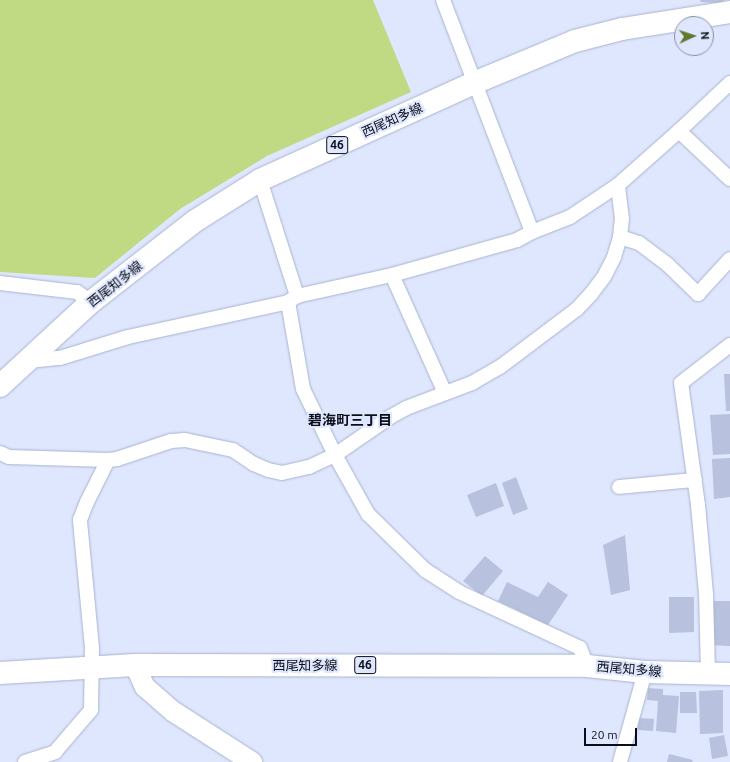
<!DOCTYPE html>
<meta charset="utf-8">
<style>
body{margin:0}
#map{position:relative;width:730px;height:762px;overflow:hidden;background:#dfe7fe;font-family:Ubuntu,"Noto Sans JP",sans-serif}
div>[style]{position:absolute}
.green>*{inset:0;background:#c0da84}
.building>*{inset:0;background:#b8c1dd}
.roads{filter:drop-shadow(0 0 1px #a9b3ce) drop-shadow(0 0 1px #a9b3ce)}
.street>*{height:14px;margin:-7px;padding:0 7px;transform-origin:7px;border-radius:7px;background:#fff}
.secondary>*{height:20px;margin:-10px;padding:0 10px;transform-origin:10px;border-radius:10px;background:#fff}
.primary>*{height:22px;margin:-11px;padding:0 11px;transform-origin:11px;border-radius:11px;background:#fff}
span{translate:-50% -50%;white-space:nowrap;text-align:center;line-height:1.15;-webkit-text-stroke:4px #dfe7fe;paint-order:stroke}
.shield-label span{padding:1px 3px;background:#dfe7fe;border:1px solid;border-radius:3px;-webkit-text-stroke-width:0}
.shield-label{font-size:12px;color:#0b0e18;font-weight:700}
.street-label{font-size:13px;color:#0b0e18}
.neighbourhood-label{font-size:14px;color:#0b0e18;font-weight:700}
.north{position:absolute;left:674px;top:16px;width:40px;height:40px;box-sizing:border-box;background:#dfe7fe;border:1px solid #8a90a2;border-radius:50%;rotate:87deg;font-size:11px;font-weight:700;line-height:16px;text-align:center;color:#0b0e18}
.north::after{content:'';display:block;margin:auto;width:14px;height:18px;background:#637828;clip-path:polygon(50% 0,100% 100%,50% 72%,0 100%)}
.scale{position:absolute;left:584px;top:728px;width:53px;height:18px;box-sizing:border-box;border:2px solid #0b0e18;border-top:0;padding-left:5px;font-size:12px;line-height:14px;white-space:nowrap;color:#0b0e18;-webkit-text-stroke:3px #dfe7fe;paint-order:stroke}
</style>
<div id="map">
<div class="green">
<div style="clip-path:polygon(0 0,373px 0,411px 92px,267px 156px,180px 209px,95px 278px,0 272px)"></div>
</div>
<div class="building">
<div style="clip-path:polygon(700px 0,725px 0,720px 3px,701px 2px)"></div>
<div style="clip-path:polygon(724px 374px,730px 374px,730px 411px,726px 411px)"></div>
<div style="clip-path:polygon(730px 414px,730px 454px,713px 455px,710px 415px)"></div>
<div style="clip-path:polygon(730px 458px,730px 497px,714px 499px,712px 459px)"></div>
<div style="clip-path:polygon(516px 477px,528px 509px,513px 515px,502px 483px)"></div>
<div style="clip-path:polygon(496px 483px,504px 506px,476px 517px,467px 495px)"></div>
<div style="clip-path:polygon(625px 535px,630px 590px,611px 595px,603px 545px)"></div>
<div style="clip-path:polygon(485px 556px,503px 571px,482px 596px,463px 581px)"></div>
<div style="clip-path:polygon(507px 582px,538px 597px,548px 582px,568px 595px,548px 625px,498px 601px)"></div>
<div style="clip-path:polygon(669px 597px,694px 597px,694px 632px,669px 633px)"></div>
<div style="clip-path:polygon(711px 601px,730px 601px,730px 646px,710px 645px)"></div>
<div style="clip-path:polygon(648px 688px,663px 689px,663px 695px,679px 696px,676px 733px,656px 731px,658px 701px,647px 700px)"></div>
<div style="clip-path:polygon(723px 690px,723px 733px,700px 734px,699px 691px)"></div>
<div style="clip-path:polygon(680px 692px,696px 692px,697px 713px,680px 713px)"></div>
<div style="clip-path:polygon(639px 718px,654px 719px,653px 731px,638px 730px)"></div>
<div style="clip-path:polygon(724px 735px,728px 756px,712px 759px,709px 738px)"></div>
<div style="clip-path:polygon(669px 754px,693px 760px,692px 762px,667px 762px)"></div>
</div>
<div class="roads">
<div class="street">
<div style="left:443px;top:0;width:248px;rotate:69deg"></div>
<div style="left:679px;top:131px;width:70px;rotate:43.3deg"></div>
<div style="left:260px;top:180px;width:122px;rotate:72.3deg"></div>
<div style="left:620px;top:237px;width:20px;rotate:18deg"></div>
<div style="left:639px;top:243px;width:36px;rotate:37deg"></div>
<div style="left:668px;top:265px;width:42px;rotate:44deg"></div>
<div style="left:698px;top:294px;width:47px;rotate:-47.6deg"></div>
<div style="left:392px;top:275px;width:129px;rotate:65.8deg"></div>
<div style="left:0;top:283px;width:78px;rotate:6.7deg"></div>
<div style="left:77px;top:292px;width:17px;rotate:36deg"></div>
<div style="left:288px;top:302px;width:88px;rotate:80.2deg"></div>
<div style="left:303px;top:389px;width:73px;rotate:64.1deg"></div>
<div style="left:335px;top:455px;width:68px;rotate:60.8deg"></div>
<div style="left:368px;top:514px;width:80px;rotate:44.5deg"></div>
<div style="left:425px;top:570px;width:40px;rotate:32.9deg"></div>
<div style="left:459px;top:592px;width:133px;rotate:24.8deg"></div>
<div style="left:580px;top:648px;width:19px;rotate:69deg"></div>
<div style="left:29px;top:361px;width:31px;rotate:-6deg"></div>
<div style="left:60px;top:358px;width:71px;rotate:-17.2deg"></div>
<div style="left:128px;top:337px;width:164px;rotate:-12.3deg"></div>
<div style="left:288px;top:302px;width:11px;rotate:-34deg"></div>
<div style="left:297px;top:296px;width:97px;rotate:-12.5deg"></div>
<div style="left:392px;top:275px;width:130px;rotate:-15.6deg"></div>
<div style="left:517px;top:240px;width:17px;rotate:-28deg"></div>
<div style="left:532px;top:232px;width:41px;rotate:-21.5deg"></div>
<div style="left:570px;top:217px;width:58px;rotate:-33.7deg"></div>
<div style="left:618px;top:185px;width:81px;rotate:-41.5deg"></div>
<div style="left:679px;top:131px;width:70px;rotate:-43.3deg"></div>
<div style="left:0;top:453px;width:10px;rotate:24deg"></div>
<div style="left:9px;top:457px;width:99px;rotate:1.7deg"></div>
<div style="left:108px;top:460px;width:9px;rotate:-6deg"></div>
<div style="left:117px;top:459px;width:57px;rotate:-18.4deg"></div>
<div style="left:171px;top:441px;width:14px;rotate:-4deg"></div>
<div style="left:185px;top:440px;width:49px;rotate:11.8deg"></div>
<div style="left:233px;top:450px;width:25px;rotate:34deg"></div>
<div style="left:254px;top:464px;width:15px;rotate:23deg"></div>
<div style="left:268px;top:470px;width:14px;rotate:12deg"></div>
<div style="left:282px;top:473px;width:28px;rotate:-13deg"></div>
<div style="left:309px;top:467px;width:29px;rotate:-25deg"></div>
<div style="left:335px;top:455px;width:67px;rotate:-34.6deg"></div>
<div style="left:390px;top:417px;width:18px;rotate:-29deg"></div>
<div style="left:406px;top:408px;width:71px;rotate:-20.7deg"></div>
<div style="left:472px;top:383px;width:32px;rotate:-30deg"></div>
<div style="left:500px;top:367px;width:96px;rotate:-37deg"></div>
<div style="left:577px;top:309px;width:21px;rotate:-47deg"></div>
<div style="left:591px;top:294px;width:21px;rotate:-53deg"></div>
<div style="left:604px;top:277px;width:22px;rotate:-63deg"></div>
<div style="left:614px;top:257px;width:21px;rotate:-73deg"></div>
<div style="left:620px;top:237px;width:18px;rotate:-84deg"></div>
<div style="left:622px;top:219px;width:34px;rotate:-97deg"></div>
<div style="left:619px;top:487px;width:76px;rotate:-5.3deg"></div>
<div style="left:708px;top:674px;width:80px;rotate:-91.4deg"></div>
<div style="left:706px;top:594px;width:89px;rotate:-95.1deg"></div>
<div style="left:698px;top:505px;width:123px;rotate:-97.9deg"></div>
<div style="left:681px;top:383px;width:62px;rotate:-37.8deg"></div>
<div style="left:25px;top:762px;width:32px;rotate:-18deg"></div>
<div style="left:55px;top:752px;width:55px;rotate:-49.4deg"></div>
<div style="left:91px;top:710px;width:62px;rotate:-89.1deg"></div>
<div style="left:92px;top:648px;width:129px;rotate:-95.4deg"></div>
<div style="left:80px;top:520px;width:19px;rotate:-69deg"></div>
<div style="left:87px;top:502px;width:47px;rotate:-63.4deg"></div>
<div style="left:620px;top:762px;width:93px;rotate:-74.5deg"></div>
</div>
<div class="secondary">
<div style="left:135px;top:665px;width:24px;rotate:66deg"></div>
<div style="left:145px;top:687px;width:38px;rotate:41deg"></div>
<div style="left:174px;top:712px;width:93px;rotate:32.7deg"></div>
</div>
<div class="primary">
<div style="left:0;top:386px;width:124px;rotate:-42.7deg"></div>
<div style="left:91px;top:302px;width:132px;rotate:-37.9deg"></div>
<div style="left:195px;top:221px;width:77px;rotate:-32.2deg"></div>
<div style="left:260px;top:180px;width:235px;rotate:-24.4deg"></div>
<div style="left:474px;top:83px;width:109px;rotate:-22.6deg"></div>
<div style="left:575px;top:41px;width:49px;rotate:-14.3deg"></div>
<div style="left:622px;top:29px;width:109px;rotate:-8.9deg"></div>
<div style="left:0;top:673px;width:135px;rotate:-3.4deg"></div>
<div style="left:135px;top:665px;width:452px;rotate:0.1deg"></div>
<div style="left:587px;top:666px;width:58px;rotate:5.9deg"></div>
<div style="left:645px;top:672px;width:85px;rotate:1.3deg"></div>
</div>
</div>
<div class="shield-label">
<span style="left:337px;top:145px">46</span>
<span style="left:365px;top:665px">46</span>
</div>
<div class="street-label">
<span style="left:392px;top:120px;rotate:-24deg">西尾知多線</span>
<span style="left:115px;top:284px;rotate:-38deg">西尾知多線</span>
<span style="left:305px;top:665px">西尾知多線</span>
<span style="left:629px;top:669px;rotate:5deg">西尾知多線</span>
</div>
<div class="neighbourhood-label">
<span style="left:350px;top:420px">碧海町三丁目</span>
</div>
<div class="north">N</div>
<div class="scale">20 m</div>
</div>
